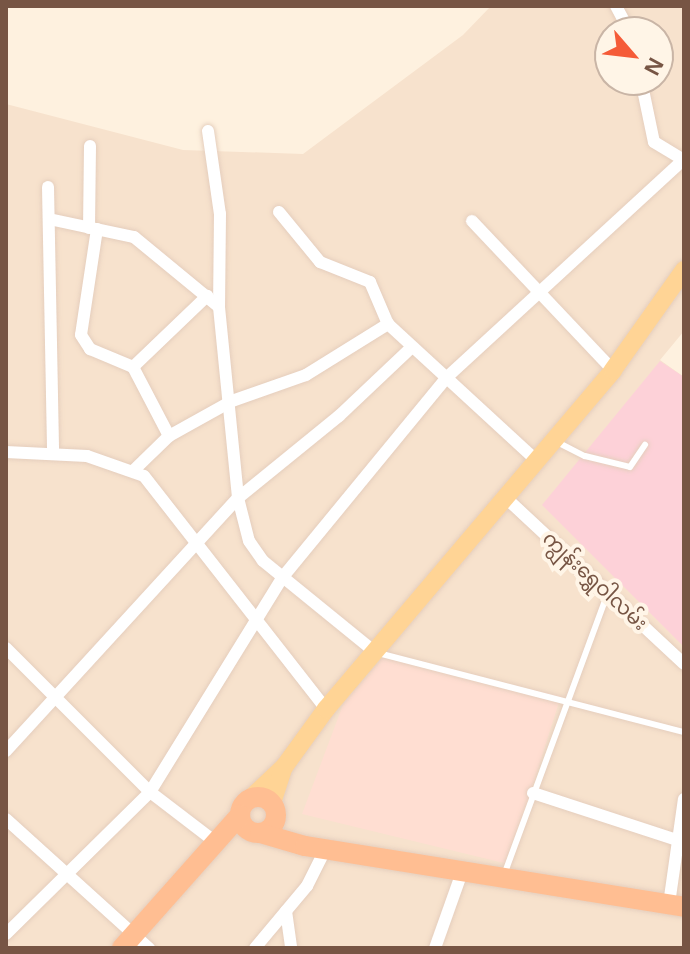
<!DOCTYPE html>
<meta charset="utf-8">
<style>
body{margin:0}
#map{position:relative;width:690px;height:954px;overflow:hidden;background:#fef1df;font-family:Arial,"Noto Sans Myanmar",sans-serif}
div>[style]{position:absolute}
.residential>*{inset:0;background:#f7e2cd}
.commercial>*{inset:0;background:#ffded2}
.medical>*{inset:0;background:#fdd1d8}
.roads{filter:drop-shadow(0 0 2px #e5cebd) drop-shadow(0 0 2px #e5cebd)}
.service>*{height:6px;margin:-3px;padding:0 3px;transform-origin:3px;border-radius:3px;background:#fff}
.minor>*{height:12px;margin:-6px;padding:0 6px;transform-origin:6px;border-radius:6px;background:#fff}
.primary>*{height:18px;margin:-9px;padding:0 9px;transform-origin:9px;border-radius:9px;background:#ffd495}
.trunk>*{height:20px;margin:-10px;padding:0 10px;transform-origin:10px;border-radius:10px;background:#ffbe92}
.trunk>.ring{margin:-10px;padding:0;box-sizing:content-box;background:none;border:20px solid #ffbe92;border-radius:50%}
span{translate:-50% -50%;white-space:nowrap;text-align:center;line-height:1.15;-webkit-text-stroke:8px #fff5e7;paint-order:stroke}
.street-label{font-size:20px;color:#754}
.frame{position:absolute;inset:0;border:8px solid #754;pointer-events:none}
.north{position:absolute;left:594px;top:16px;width:80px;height:80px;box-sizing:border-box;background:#fff5e7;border:2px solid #c9b5a6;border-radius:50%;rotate:118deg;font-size:22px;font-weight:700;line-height:32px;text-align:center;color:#754}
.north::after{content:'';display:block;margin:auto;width:28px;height:36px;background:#f55b38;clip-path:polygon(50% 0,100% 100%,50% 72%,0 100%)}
</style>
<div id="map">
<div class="residential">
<div style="clip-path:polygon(evenodd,491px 6px,684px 6px,684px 331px,660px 360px,684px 377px,684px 948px,6px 948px,6px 104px,183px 150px,303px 154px,463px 35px,491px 6px,610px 32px,658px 32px,658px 80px,610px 80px,610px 32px)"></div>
</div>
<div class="commercial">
<div style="clip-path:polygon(384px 656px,561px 696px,508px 864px,302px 814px,344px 702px)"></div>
</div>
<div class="medical">
<div style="clip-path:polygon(660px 361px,684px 377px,684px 647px,542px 505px)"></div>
</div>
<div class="roads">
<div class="service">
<div style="left:557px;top:442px;width:31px;rotate:27deg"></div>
<div style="left:585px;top:456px;width:46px;rotate:13.7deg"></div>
<div style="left:630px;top:467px;width:27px;rotate:-56deg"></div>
<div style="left:378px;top:653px;width:316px;rotate:14.5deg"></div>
<div style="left:504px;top:875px;width:301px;rotate:-69.8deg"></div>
</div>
<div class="minor">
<div style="left:616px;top:6px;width:30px;rotate:62deg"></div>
<div style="left:641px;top:80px;width:63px;rotate:78.2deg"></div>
<div style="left:654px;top:142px;width:35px;rotate:31deg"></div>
<div style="left:208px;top:131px;width:84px;rotate:81.8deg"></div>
<div style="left:220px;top:214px;width:93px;rotate:90.6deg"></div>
<div style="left:219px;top:307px;width:192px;rotate:84.3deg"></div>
<div style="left:238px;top:498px;width:44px;rotate:75.7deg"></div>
<div style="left:249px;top:541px;width:24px;rotate:55deg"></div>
<div style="left:263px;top:561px;width:144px;rotate:39.1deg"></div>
<div style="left:48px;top:187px;width:264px;rotate:88.9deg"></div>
<div style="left:279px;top:212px;width:65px;rotate:50.6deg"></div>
<div style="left:320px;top:262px;width:54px;rotate:21.8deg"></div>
<div style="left:370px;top:282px;width:46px;rotate:66.8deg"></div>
<div style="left:388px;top:324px;width:201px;rotate:42.6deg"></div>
<div style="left:49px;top:219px;width:87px;rotate:12deg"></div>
<div style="left:134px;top:237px;width:110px;rotate:39.5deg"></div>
<div style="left:472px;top:221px;width:205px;rotate:46.6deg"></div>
<div style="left:89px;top:228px;width:82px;rotate:-89.3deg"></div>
<div style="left:97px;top:229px;width:107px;rotate:98.6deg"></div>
<div style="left:81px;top:335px;width:17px;rotate:57deg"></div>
<div style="left:90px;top:349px;width:47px;rotate:22.7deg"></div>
<div style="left:133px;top:367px;width:78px;rotate:62.4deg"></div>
<div style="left:133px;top:367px;width:103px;rotate:-43.8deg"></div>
<div style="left:6px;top:452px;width:81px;rotate:2.8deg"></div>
<div style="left:87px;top:456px;width:60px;rotate:19.3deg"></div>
<div style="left:144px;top:476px;width:296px;rotate:52deg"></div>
<div style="left:134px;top:470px;width:49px;rotate:-44.2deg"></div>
<div style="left:169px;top:436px;width:72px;rotate:-29.1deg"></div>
<div style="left:232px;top:401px;width:78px;rotate:-19.4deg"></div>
<div style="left:306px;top:375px;width:97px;rotate:-31.9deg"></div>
<div style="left:506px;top:498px;width:243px;rotate:43deg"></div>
<div style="left:6px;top:648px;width:204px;rotate:45deg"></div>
<div style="left:150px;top:792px;width:86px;rotate:37.4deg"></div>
<div style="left:6px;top:751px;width:343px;rotate:-47.5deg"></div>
<div style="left:238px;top:498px;width:130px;rotate:-39.1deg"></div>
<div style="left:339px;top:416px;width:100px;rotate:-43.4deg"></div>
<div style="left:533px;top:793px;width:151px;rotate:18.1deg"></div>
<div style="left:6px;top:819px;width:193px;rotate:42.1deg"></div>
<div style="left:669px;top:904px;width:106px;rotate:-81.9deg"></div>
<div style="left:286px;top:911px;width:37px;rotate:82deg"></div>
<div style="left:6px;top:934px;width:202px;rotate:-44.6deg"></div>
<div style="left:150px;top:792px;width:251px;rotate:-58.3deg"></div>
<div style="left:282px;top:578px;width:259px;rotate:-50.6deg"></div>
<div style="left:446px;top:378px;width:323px;rotate:-42.6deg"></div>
<div style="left:255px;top:948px;width:81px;rotate:-50deg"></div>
<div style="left:307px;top:886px;width:40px;rotate:-63.4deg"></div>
<div style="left:435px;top:948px;width:81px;rotate:-70.4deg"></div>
</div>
<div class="primary">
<div style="left:252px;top:797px;width:44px;rotate:-43.2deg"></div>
<div style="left:284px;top:767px;width:72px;rotate:-54.1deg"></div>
<div style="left:326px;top:709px;width:444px;rotate:-49.7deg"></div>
<div style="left:613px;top:370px;width:123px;rotate:-54.6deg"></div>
<div style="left:272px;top:803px;width:36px;rotate:-72deg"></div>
</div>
<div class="trunk">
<div class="ring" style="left:240px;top:797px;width:16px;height:16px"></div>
<div style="left:260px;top:833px;width:47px;rotate:16.1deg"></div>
<div style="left:305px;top:846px;width:384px;rotate:9.1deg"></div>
<div style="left:122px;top:948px;width:178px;rotate:-48.4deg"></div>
</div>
</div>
<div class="street-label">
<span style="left:595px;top:581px;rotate:43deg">ကျွန်းရွှေဝါလမ်း</span>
</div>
<div class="frame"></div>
<div class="north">N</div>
</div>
